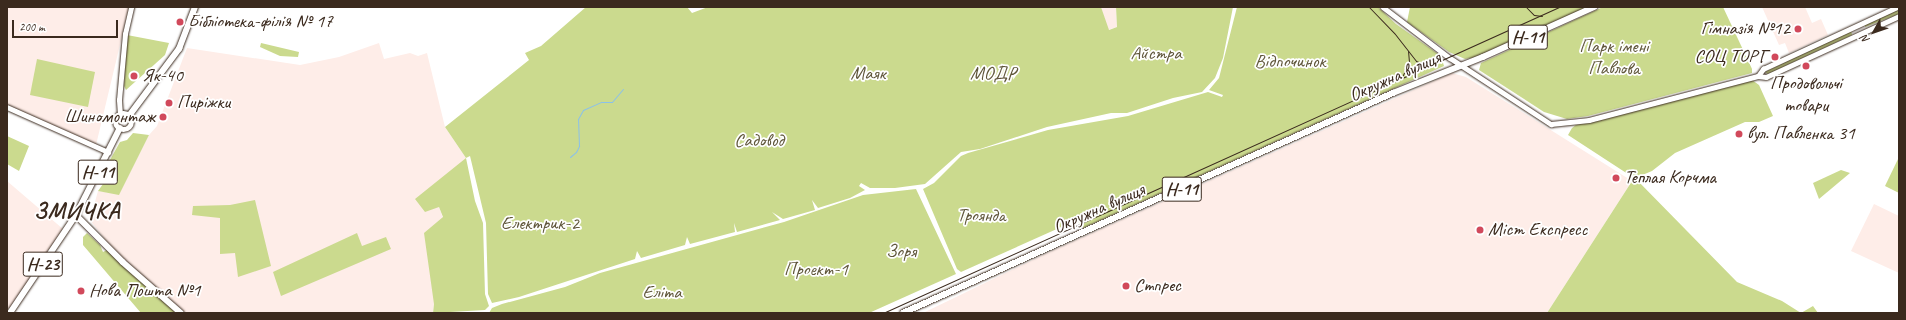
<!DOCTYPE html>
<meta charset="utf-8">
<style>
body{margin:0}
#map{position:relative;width:1906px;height:320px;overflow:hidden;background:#fff;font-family:Caveat,sans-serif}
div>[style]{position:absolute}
.built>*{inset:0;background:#feede8}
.green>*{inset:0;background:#cbda8e}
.stream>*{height:1px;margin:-0.5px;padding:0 0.5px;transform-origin:0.5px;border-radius:0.5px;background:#8bc1e9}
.roads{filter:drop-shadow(0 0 1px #3b2a1e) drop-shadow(0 0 1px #3b2a1e)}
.secondary>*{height:4.5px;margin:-2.25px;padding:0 2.25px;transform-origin:2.25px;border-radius:2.25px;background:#fff}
.primary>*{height:5.5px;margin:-2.75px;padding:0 2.75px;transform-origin:2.75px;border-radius:2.75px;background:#fff}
.primary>.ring{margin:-2.75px;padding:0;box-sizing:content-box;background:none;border:5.5px solid #fff;border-radius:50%}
.tram>*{height:1px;margin:-0.5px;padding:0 0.5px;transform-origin:0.5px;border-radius:0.5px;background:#3b2a1e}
.dots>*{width:11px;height:11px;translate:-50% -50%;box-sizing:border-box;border:2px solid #fff;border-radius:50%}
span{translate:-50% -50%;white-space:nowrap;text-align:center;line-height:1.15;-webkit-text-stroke:3.5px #fff;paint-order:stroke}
.shield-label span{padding:1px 3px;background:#fff;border:1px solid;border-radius:3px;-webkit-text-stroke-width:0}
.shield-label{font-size:18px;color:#3b2a1e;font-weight:700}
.poi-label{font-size:19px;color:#3b2a1e}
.left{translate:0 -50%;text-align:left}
.right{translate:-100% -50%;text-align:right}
.park-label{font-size:19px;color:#5f563a}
.street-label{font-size:19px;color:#3b2a1e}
.district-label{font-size:23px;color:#3b2a1e;font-weight:700;letter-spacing:1px}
.frame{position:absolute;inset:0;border:8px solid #3b2a1e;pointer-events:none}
.north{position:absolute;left:1854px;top:12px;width:40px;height:40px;-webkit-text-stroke:3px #fff;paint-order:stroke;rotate:230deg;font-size:11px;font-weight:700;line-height:16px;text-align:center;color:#3b2a1e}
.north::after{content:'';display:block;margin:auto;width:14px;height:18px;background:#3b2a1e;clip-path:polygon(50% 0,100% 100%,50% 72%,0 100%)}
.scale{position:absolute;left:12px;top:20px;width:106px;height:18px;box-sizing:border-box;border:2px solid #3b2a1e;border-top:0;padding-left:5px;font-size:12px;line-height:14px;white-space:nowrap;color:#3b2a1e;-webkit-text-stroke:3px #fff;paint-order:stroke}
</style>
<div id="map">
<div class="built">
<div style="clip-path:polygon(7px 7px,129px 7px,96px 145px,7px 105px)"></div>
<div style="clip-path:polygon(1101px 7px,1116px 7px,1117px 27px,1108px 30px)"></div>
<div style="clip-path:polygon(1762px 7px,1805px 7px,1812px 23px,1821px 19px,1828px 35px,1789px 53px,1785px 43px,1779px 45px)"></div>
<div style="clip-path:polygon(379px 43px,384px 59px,410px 53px,418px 56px,427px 53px,445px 127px,466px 158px,439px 207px,443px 218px,433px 313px,185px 313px,115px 252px,90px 220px,98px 191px,119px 194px,149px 135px,157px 126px,187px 48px,300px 65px,339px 57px)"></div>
<div style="clip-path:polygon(1452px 73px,1466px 77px,1632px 181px,1547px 313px,923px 313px,1043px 255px)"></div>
<div style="clip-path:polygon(7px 181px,63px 229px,7px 313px)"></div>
<div style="clip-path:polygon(1874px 204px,1899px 216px,1899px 273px,1851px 251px)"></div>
</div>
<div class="green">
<div style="clip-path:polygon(586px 7px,687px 7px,692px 13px,708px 7px,1101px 7px,1109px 30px,1117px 27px,1116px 7px,1233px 7px,1223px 58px,1215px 78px,1202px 92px,1173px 98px,1127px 113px,1111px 113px,1047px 127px,980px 149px,961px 152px,925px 184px,895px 188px,870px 188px,861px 183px,859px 186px,865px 190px,850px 198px,818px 208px,812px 200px,815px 210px,783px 219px,772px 212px,780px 220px,737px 232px,734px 223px,735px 232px,690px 244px,687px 237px,685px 245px,641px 258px,637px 251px,635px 259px,519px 297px,492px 303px,488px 294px,486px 223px,470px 156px,466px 158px,475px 201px,483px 223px,485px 294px,489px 306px,485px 310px,433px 313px,434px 304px,424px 233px,443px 217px,439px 207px,425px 212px,415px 199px,466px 158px,445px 127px,529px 60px,525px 53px,541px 46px)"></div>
<div style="clip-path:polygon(1237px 7px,1378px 7px,1396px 24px,1441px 56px,1444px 66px,1083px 228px,1077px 220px,961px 272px,957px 269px,923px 189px,934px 183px,961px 156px,968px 153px,1048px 130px,1128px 116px,1208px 92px,1222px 97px,1223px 95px,1209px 90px,1219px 78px)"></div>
<div style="clip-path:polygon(1410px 7px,1589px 7px,1477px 57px,1465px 59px,1449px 52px,1407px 22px)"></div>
<div style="clip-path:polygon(1603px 7px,1723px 7px,1752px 69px,1752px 73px,1588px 116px,1567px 119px,1544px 112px,1479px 70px,1481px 63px)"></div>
<div style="clip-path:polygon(1899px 9px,1899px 14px,1865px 27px,1865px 24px)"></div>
<div style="clip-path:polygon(1851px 30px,1852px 35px,1768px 74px,1765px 72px)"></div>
<div style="clip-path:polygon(127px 35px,169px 43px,165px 55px,126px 90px,124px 86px)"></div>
<div style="clip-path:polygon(261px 43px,299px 52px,298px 57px,280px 56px,260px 47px)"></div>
<div style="clip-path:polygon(37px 59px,95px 72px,88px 107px,30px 95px)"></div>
<div style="clip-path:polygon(1752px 80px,1759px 85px,1773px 116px,1759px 122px,1745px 122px,1675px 153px,1652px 171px,1635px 178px,1737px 282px,1782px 301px,1801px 313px,1813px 306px,1818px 313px,1547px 313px,1634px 178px,1568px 135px,1572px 128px,1576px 125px)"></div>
<div style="clip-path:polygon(133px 133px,149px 135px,119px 195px,98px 191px,113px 170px,106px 167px,120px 142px,127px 140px)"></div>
<div style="clip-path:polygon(7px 136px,29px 146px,19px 171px,7px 164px)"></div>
<div style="clip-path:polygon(1899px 157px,1899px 193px,1885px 186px)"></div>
<div style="clip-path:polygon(1841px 170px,1850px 173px,1819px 199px,1813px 183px)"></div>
<div style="clip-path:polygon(916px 189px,956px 274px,869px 313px,489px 313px,492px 308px,502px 304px,565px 287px,600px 273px,784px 222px,863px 195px)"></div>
<div style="clip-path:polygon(255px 200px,271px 266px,238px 277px,235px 253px,220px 254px,220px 218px,192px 215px,193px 206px,230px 205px)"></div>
<div style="clip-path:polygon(87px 233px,100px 245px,103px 252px,107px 250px,176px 313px,141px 313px,83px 245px,83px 237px)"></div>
<div style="clip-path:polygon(357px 233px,362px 246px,386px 237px,391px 249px,281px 296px,273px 272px)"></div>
</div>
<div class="stream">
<div style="left:570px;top:157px;width:8px;rotate:-40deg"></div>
<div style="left:576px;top:152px;width:7px;rotate:-63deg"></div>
<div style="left:579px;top:146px;width:27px;rotate:-92deg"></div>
<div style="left:578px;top:119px;width:10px;rotate:-61deg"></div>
<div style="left:583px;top:110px;width:20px;rotate:-24deg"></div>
<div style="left:601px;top:102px;width:11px"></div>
<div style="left:612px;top:102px;width:17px;rotate:-50deg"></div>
</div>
<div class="roads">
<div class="secondary">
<div style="left:1383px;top:7px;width:84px;rotate:37.3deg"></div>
<div style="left:1450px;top:58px;width:121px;rotate:33.2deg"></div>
<div style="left:1551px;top:124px;width:38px;rotate:-6deg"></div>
<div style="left:1589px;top:120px;width:175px;rotate:-14.6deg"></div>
<div style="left:1758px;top:76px;width:8px;rotate:7deg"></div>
<div style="left:1766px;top:77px;width:146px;rotate:-24.6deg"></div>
<div style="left:1758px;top:76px;width:9px;rotate:-54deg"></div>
<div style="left:1763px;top:69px;width:148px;rotate:-24.8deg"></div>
<div style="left:7px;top:107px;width:111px;rotate:24deg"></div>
<div style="left:120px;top:115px;width:15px;rotate:-94deg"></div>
<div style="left:119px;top:100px;width:66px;rotate:-84.8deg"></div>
<div style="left:125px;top:34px;width:28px;rotate:-77deg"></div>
</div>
<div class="primary">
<div class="ring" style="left:116px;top:114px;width:10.5px;height:10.5px"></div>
<div style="left:129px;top:116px;width:84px;rotate:-53.3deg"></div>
<div style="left:179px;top:49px;width:45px;rotate:-69.1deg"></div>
<div style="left:76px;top:215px;width:66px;rotate:45deg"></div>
<div style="left:123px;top:262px;width:77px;rotate:41.3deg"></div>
<div style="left:10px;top:313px;width:118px;rotate:-56deg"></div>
<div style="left:76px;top:215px;width:97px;rotate:-63.2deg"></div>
<div style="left:903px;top:313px;width:537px;rotate:-24.18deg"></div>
<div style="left:1393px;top:93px;width:97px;rotate:-21.8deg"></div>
<div style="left:1483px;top:57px;width:122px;rotate:-24.2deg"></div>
</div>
</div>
<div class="tram">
<div style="left:1369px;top:7px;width:37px;rotate:46deg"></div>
<div style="left:1395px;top:34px;width:34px;rotate:52deg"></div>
<div style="left:1416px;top:61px;width:13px;rotate:23deg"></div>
<div style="left:1526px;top:7px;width:11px;rotate:45deg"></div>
<div style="left:1534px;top:15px;width:8px;rotate:7deg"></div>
<div style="left:1402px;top:77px;width:17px;rotate:-65deg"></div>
<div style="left:1409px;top:62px;width:11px;rotate:-95deg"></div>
<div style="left:883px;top:313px;width:742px;rotate:-24.35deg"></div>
</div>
<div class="dots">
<div style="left:180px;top:22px;background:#d1495b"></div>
<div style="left:1798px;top:29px;background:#d1495b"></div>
<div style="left:1775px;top:57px;background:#d1495b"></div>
<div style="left:1806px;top:66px;background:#d1495b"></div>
<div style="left:134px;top:76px;background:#d1495b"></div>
<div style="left:169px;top:103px;background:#d1495b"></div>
<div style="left:163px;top:117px;background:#d1495b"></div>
<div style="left:1739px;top:134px;background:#d1495b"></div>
<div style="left:1616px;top:178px;background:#d1495b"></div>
<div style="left:1480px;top:230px;background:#d1495b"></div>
<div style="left:1126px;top:286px;background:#d1495b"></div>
<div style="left:81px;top:291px;background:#d1495b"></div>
</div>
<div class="shield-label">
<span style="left:1528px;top:37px">Н-11</span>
<span style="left:98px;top:172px">Н-11</span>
<span style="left:1182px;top:189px">Н-11</span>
<span style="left:43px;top:264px">Н-23</span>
</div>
<div class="poi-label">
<span class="left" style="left:188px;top:22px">Бібліотека-філія № 17</span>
<span class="right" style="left:1790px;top:29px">Гімназія №12</span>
<span class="right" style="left:1767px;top:57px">СОЦ ТОРГ</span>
<span class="left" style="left:142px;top:76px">Як-40</span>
<span style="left:1806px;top:95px">Продовольчі<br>товари</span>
<span class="left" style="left:177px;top:103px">Пиріжки</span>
<span class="right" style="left:155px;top:117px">Шиномонтаж</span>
<span class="left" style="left:1747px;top:134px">вул. Павленка 31</span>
<span class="left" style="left:1624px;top:178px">Теплая Корчма</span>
<span class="left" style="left:1488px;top:230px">Міст Експресс</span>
<span class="left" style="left:1134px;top:286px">Стпрес</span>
<span class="left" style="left:89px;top:291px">Нова Пошта №1</span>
</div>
<div class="park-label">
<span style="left:1614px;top:58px">Парк імені<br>Павлова</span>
<span style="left:1156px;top:54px">Айстра</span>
<span style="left:1290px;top:62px">Відпочинок</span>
<span style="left:868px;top:74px">Маяк</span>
<span style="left:993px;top:74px">МОДР</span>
<span style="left:759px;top:141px">Садовод</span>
<span style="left:981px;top:216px">Троянда</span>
<span style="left:540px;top:224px">Електрик-2</span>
<span style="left:901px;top:252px">Зоря</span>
<span style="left:816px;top:270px">Проект-1</span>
<span style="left:662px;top:293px">Еліта</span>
</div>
<div class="street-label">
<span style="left:1395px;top:77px;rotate:-24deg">Окружна вулиця</span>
<span style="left:1099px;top:209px;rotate:-24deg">Окружна вулиця</span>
</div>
<div class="district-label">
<span style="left:77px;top:211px">ЗМИЧКА</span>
</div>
<div class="frame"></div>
<div class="north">N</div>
<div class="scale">200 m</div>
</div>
